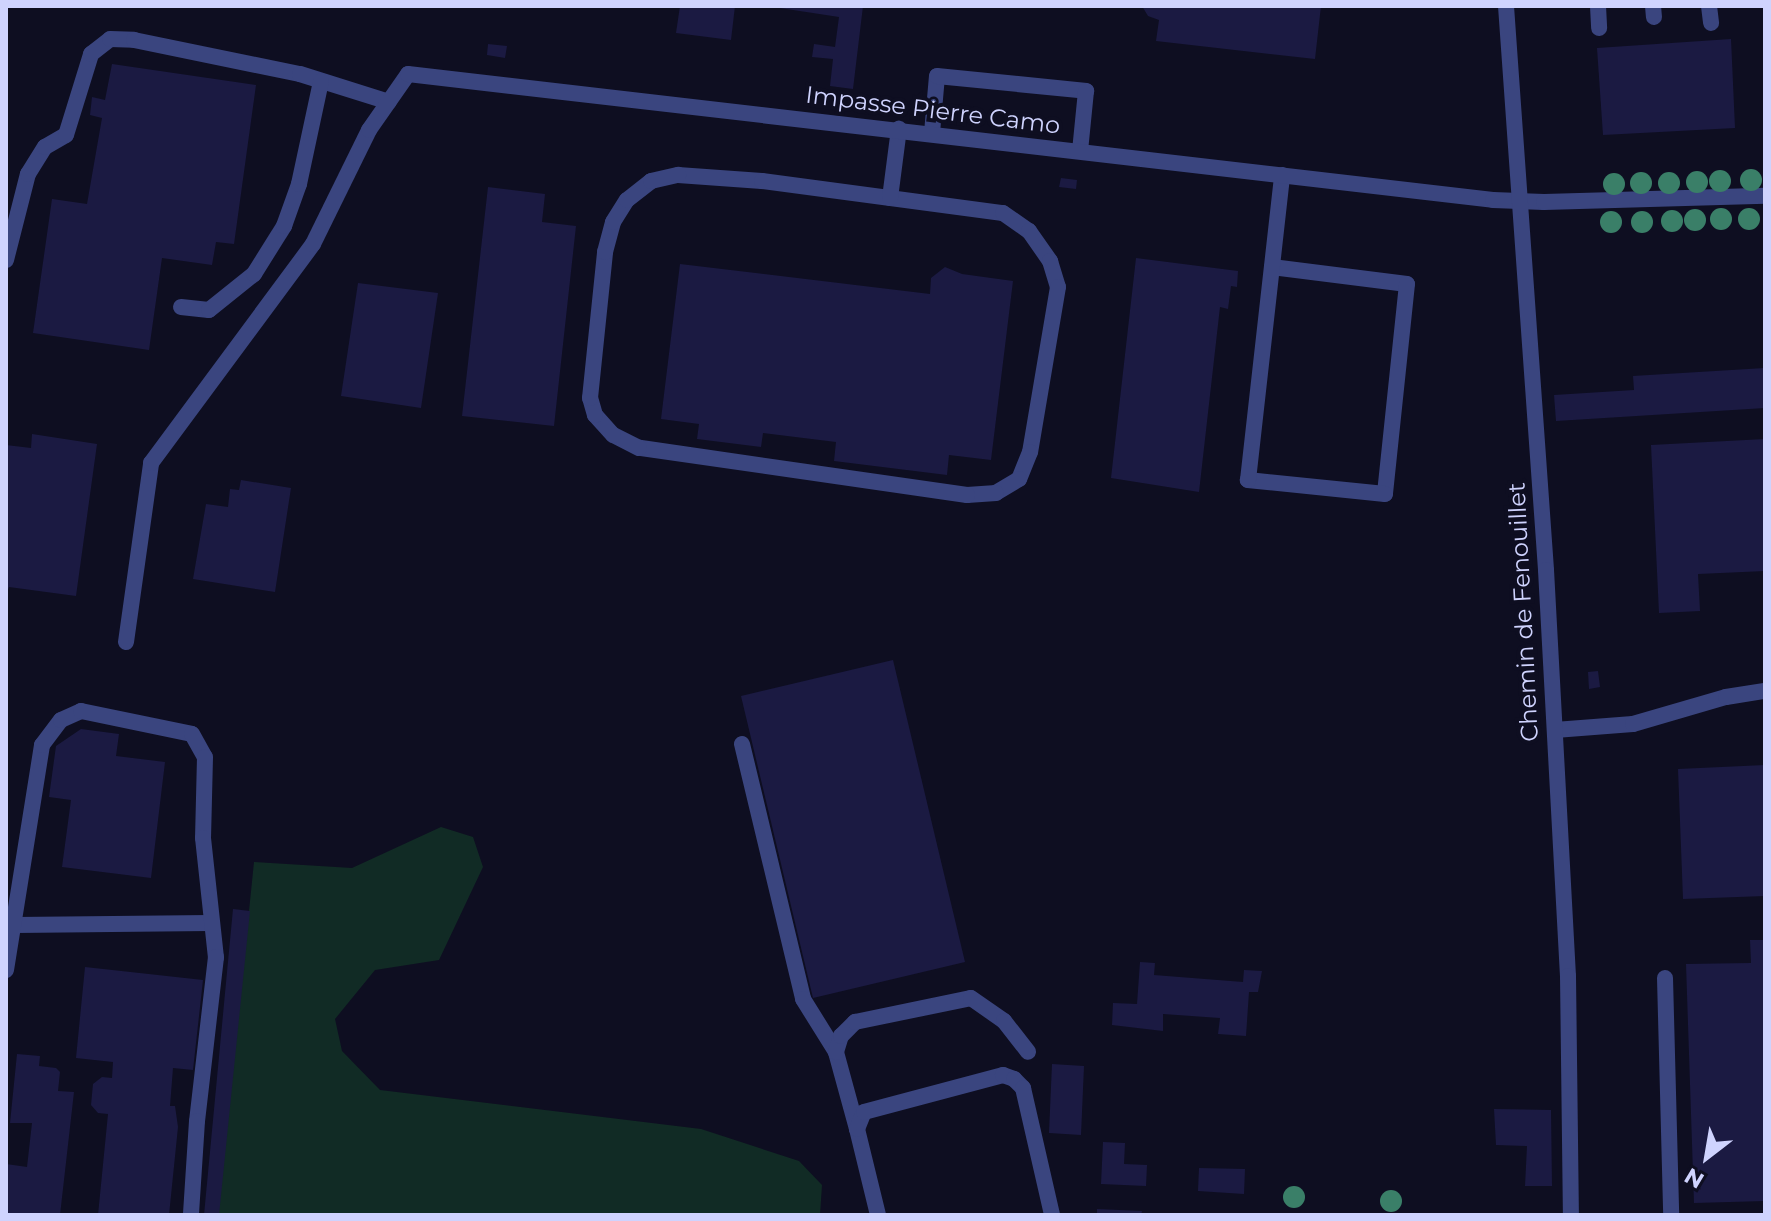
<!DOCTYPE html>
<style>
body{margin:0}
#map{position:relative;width:1771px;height:1221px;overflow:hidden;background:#0e0e21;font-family:Montserrat,sans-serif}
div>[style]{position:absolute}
.green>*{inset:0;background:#112b25}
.building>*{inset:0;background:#1b1a42}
.service>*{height:16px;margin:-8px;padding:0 8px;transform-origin:8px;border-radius:8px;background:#3a457f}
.minor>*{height:16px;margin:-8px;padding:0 8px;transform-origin:8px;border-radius:8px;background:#3a457f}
.tertiary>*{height:16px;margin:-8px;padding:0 8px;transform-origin:8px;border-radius:8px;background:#3a457f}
.trees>*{width:22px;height:22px;margin:-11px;border-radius:50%;background:#3a7f68}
span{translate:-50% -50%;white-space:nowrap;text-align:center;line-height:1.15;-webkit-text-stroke:8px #0e0e21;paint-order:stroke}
.street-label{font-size:24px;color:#cfd3fe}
.frame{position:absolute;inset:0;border:8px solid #cfd3fe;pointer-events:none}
.north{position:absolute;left:1667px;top:1117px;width:80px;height:80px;-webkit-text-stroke:6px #0e0e21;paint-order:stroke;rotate:211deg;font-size:22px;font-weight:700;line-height:32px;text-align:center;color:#cfd3fe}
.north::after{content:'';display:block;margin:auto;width:28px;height:36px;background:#cfd3fe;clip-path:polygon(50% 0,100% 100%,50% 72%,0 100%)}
</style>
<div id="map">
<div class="green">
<div style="clip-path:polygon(441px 827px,473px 837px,483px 867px,439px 960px,375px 970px,335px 1019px,342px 1051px,380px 1090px,701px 1129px,799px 1161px,822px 1185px,820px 1215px,218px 1215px,254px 862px,352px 868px)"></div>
</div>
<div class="building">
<div style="clip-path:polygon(680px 6px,735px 6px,731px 40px,676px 33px)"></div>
<div style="clip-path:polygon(767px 6px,863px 6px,853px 89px,830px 86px,833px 59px,812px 57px,814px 44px,835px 47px,839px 17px)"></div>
<div style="clip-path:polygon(1142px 6px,1321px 6px,1315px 59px,1156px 41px,1159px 20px,1148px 16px)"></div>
<div style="clip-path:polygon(1731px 39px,1735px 128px,1603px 135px,1597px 48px)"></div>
<div style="clip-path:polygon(488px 44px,507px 46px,505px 58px,487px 55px)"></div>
<div style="clip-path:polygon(112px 64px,256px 85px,234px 244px,216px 242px,212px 265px,162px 258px,149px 350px,33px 333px,52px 199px,87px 204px,102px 118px,90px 115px,92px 97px,105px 100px)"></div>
<div style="clip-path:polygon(1061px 178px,1077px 180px,1076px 189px,1059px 187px)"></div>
<div style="clip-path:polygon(488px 187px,545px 194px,542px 222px,576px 226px,554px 426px,462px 416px)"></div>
<div style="clip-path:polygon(1136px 258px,1238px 271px,1237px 287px,1231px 286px,1228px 309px,1220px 307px,1199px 492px,1111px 478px)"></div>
<div style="clip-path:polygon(680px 264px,930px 294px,931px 278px,945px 267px,962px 274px,1013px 281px,991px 460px,949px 455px,947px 475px,834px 461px,836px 442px,763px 433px,761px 447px,697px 439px,699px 424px,661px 419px)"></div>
<div style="clip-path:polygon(358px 283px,438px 293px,421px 408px,341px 396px)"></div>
<div style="clip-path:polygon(1765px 368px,1765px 408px,1556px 421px,1554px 395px,1634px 390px,1633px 376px)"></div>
<div style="clip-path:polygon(32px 434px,97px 444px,76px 596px,9px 587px,6px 594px,6px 445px,31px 448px)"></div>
<div style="clip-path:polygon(1765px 439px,1765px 571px,1698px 574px,1700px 611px,1659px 613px,1651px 445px)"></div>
<div style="clip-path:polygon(241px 480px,291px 488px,275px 592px,193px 579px,206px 504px,228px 507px,230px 489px,239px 490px)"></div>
<div style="clip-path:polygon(893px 660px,965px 962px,813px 998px,741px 696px)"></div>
<div style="clip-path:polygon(1598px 671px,1600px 687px,1589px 689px,1588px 672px)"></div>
<div style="clip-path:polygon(81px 729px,119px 734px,116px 756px,165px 762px,151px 878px,62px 867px,71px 800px,49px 797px,56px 746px)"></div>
<div style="clip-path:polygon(1765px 765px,1765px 896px,1683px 899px,1678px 769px)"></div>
<div style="clip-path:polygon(233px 909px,250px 911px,219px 1215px,204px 1215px)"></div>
<div style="clip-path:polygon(1750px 940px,1765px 940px,1765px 1201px,1694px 1203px,1686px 964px,1751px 963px)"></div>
<div style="clip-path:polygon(1140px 962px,1155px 963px,1154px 975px,1243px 982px,1244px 970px,1262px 971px,1258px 992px,1249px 992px,1246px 1036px,1218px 1034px,1220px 1018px,1163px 1014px,1163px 1031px,1112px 1025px,1113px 1003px,1137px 1004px)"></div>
<div style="clip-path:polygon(85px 967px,203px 980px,193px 1070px,173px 1068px,170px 1106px,175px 1106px,178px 1127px,169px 1215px,98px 1215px,108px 1114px,98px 1113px,91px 1105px,93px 1084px,102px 1077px,112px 1078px,113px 1062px,76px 1058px)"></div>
<div style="clip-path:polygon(17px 1054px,40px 1056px,39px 1066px,56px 1068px,60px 1072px,58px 1091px,74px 1092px,60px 1215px,6px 1215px,6px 1164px,27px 1167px,32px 1123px,10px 1123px)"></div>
<div style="clip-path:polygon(1052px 1064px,1084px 1066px,1081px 1135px,1049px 1133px)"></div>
<div style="clip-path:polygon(1494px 1109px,1551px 1110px,1552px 1186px,1525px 1186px,1527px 1146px,1496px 1145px)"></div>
<div style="clip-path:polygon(1103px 1142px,1125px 1143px,1124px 1164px,1147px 1165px,1146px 1186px,1101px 1184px)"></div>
<div style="clip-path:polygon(1199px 1168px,1245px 1169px,1244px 1194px,1198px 1191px)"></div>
<div style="clip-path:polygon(1097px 1209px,1142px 1211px,1141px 1215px,1097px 1215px)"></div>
</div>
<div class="service">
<div style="left:1598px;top:6px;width:22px;rotate:87deg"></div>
<div style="left:1653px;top:6px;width:11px;rotate:85deg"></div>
<div style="left:1709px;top:6px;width:17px;rotate:83deg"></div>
<div style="left:932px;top:133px;width:57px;rotate:-85deg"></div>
<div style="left:937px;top:76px;width:150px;rotate:5.7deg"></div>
<div style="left:1086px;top:91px;width:60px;rotate:95.7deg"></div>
<div style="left:678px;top:175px;width:84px;rotate:4.1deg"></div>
<div style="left:762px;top:181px;width:243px;rotate:7.6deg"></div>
<div style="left:1003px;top:213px;width:32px;rotate:35deg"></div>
<div style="left:1029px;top:231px;width:37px;rotate:55deg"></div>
<div style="left:1050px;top:261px;width:27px;rotate:73deg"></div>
<div style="left:1058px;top:287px;width:167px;rotate:99.6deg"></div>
<div style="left:1030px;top:452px;width:29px;rotate:112deg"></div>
<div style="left:1019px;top:479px;width:27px;rotate:149deg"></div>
<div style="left:996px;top:493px;width:29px;rotate:176deg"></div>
<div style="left:967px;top:495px;width:331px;rotate:-171.8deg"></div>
<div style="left:639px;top:448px;width:29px;rotate:-153deg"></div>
<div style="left:613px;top:435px;width:27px;rotate:-132deg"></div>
<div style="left:595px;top:415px;width:18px;rotate:-106deg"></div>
<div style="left:590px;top:398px;width:147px;rotate:-84.1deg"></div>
<div style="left:605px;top:252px;width:31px;rotate:-75deg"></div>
<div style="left:613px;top:222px;width:26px;rotate:-58deg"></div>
<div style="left:627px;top:200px;width:31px;rotate:-38deg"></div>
<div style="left:651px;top:181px;width:28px;rotate:-13deg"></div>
<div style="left:890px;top:198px;width:70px;rotate:-82.6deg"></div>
<div style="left:6px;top:260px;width:89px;rotate:-75.7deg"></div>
<div style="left:28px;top:174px;width:32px;rotate:-58deg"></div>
<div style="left:45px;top:147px;width:24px;rotate:-30deg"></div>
<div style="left:66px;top:135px;width:85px;rotate:-72.8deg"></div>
<div style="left:91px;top:54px;width:24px;rotate:-38deg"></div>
<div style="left:110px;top:39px;width:24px;rotate:2deg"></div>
<div style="left:134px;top:40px;width:169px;rotate:11.6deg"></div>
<div style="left:300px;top:74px;width:93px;rotate:17.5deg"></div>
<div style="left:1272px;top:267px;width:136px;rotate:7.2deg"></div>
<div style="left:1407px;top:284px;width:211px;rotate:96deg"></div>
<div style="left:1385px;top:494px;width:138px;rotate:-174.2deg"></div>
<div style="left:1248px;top:480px;width:307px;rotate:-83.6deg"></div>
<div style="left:181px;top:307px;width:28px;rotate:6deg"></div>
<div style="left:209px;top:310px;width:58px;rotate:-38.7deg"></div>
<div style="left:254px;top:274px;width:57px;rotate:-58deg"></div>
<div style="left:284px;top:226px;width:45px;rotate:-70.3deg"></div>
<div style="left:299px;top:184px;width:105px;rotate:-77.9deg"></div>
<div style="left:126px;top:642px;width:181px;rotate:-82deg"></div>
<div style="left:151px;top:463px;width:272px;rotate:-53.5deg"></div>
<div style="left:313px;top:244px;width:127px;rotate:-63.8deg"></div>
<div style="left:1555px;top:730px;width:78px;rotate:-4.4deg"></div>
<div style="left:1633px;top:724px;width:97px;rotate:-16.2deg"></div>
<div style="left:1726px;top:697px;width:39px;rotate:-9deg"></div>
<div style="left:742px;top:744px;width:262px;rotate:76.5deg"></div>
<div style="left:803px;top:999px;width:62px;rotate:58.1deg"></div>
<div style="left:15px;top:925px;width:195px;rotate:-0.6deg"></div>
<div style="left:6px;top:970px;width:228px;rotate:-80.9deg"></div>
<div style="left:42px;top:745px;width:31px;rotate:-53deg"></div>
<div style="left:61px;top:720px;width:22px;rotate:-24deg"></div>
<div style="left:81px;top:711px;width:113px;rotate:11.7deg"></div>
<div style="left:192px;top:734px;width:26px;rotate:61deg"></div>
<div style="left:205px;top:757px;width:81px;rotate:91.4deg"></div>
<div style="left:203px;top:838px;width:120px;rotate:83.8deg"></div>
<div style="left:216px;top:957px;width:165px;rotate:96.6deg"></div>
<div style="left:197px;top:1121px;width:94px;rotate:93.7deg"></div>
<div style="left:1665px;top:978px;width:237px;rotate:88.5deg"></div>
<div style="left:857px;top:1129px;width:80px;rotate:-105.3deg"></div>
<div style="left:836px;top:1052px;width:17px;rotate:-73deg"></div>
<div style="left:841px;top:1036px;width:20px;rotate:-45deg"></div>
<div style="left:855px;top:1022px;width:118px;rotate:-11.7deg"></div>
<div style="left:971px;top:998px;width:40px;rotate:34.9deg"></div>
<div style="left:1004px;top:1021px;width:39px;rotate:52deg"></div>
<div style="left:878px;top:1215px;width:89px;rotate:-103.7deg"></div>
<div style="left:857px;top:1129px;width:18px;rotate:-68deg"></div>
<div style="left:864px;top:1112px;width:144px;rotate:-14.9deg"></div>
<div style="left:1003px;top:1075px;width:12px;rotate:20deg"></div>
<div style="left:1014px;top:1079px;width:13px;rotate:45deg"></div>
<div style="left:1023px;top:1088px;width:130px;rotate:77.1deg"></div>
</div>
<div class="minor">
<div style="left:369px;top:130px;width:68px;rotate:-55.1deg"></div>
<div style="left:408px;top:74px;width:1092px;rotate:6.62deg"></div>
<div style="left:1493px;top:200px;width:51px;rotate:2.2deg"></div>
<div style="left:1544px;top:202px;width:221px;rotate:-1.6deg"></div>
</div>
<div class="tertiary">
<div style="left:1506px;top:6px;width:565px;rotate:85.94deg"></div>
<div style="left:1546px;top:570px;width:407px;rotate:86.9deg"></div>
<div style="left:1568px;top:976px;width:239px;rotate:89.3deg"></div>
</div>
<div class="trees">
<div style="left:1751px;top:180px"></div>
<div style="left:1720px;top:181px"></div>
<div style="left:1697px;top:182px"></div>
<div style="left:1641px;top:183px"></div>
<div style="left:1669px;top:183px"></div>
<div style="left:1614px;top:184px"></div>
<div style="left:1721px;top:219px"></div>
<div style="left:1749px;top:219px"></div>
<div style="left:1695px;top:220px"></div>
<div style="left:1672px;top:221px"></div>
<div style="left:1611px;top:222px"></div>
<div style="left:1642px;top:222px"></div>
<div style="left:1294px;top:1197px"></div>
<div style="left:1391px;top:1201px"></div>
</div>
<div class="street-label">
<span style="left:933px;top:110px;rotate:7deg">Impasse Pierre Camo</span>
<span style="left:1523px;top:612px;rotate:-93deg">Chemin de Fenouillet</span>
</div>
<div class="frame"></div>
<div class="north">N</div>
</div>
